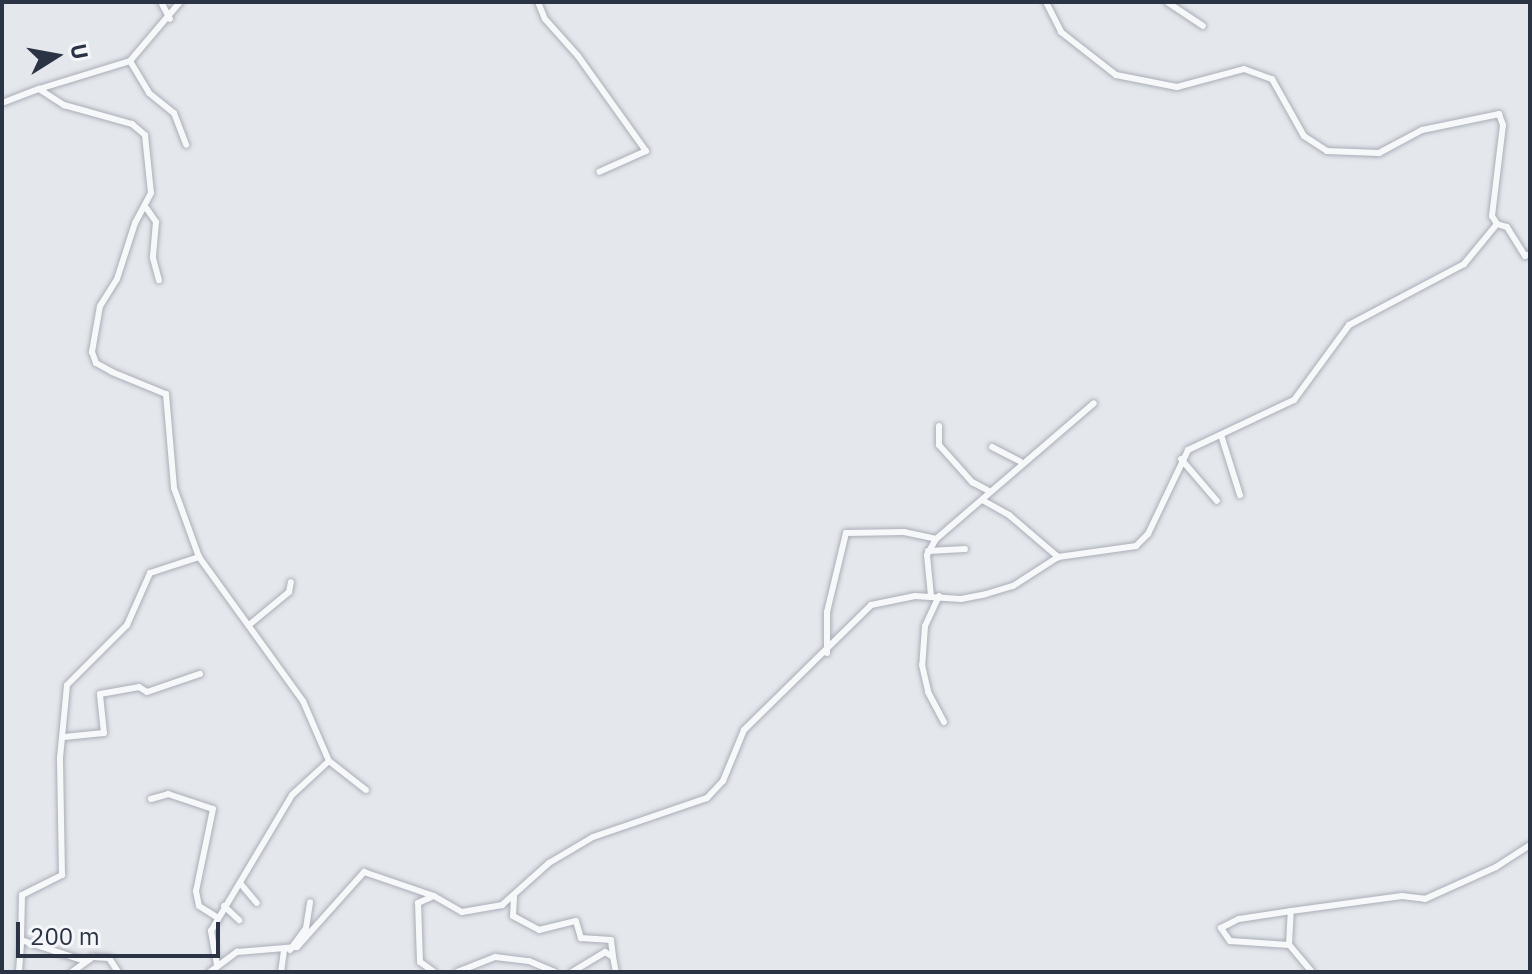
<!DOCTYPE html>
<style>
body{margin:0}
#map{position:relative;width:1532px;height:974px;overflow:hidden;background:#e4e7ec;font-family:"IBM Plex Sans",sans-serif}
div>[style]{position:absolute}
.roads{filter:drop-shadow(0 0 2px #a9aeb7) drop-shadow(0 0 2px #a9aeb7)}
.street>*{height:6px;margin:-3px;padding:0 3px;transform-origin:3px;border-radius:3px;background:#f7f8fa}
span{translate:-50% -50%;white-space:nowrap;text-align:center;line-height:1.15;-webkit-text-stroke:6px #f4f6f9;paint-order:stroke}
.frame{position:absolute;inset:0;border:4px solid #2b3445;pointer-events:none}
.north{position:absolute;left:16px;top:16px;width:80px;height:80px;-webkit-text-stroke:6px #f4f6f9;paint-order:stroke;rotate:79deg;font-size:22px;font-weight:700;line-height:32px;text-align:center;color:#2b3445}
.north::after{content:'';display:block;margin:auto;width:28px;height:36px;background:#2b3445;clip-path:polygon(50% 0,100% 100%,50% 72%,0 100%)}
.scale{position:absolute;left:16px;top:922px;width:204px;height:36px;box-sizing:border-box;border:4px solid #2b3445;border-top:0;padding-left:10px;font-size:24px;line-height:28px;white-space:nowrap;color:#2b3445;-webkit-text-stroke:6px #f4f6f9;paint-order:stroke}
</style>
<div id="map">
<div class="roads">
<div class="street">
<div style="left:161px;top:2px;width:19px;rotate:62deg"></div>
<div style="left:538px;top:2px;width:18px;rotate:68deg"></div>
<div style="left:545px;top:19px;width:50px;rotate:48.3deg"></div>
<div style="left:578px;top:56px;width:117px;rotate:54.4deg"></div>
<div style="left:646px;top:151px;width:51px;rotate:155.9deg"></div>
<div style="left:1046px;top:2px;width:34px;rotate:63deg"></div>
<div style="left:1061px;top:32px;width:70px;rotate:38deg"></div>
<div style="left:1116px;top:75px;width:62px;rotate:11.1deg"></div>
<div style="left:1177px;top:87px;width:69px;rotate:-15deg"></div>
<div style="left:1244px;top:69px;width:30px;rotate:20deg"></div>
<div style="left:1272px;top:79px;width:65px;rotate:60.7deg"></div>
<div style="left:1304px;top:136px;width:27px;rotate:33deg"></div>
<div style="left:1327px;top:151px;width:52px;rotate:2.2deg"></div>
<div style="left:1379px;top:153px;width:49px;rotate:-28.1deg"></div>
<div style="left:1422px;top:130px;width:79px;rotate:-11.7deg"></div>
<div style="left:1499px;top:114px;width:12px;rotate:70deg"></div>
<div style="left:1503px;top:125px;width:92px;rotate:96.9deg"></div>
<div style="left:1492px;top:216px;width:9px;rotate:58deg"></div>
<div style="left:1167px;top:2px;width:43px;rotate:33.7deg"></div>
<div style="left:130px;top:61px;width:37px;rotate:59deg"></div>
<div style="left:149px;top:93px;width:32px;rotate:39deg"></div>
<div style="left:174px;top:113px;width:34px;rotate:69deg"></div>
<div style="left:39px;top:89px;width:95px;rotate:-17.1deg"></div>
<div style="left:130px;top:61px;width:77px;rotate:-49.7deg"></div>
<div style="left:2px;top:103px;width:40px;rotate:-21deg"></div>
<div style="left:39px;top:89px;width:30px;rotate:33deg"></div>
<div style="left:64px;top:105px;width:71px;rotate:15.6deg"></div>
<div style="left:132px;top:124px;width:17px;rotate:40deg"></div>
<div style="left:145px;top:135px;width:58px;rotate:84.1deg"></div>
<div style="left:151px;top:193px;width:34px;rotate:118deg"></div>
<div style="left:135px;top:223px;width:59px;rotate:107.8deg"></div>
<div style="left:117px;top:279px;width:32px;rotate:122deg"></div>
<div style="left:100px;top:306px;width:47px;rotate:99.9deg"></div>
<div style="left:92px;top:352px;width:12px;rotate:70deg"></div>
<div style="left:96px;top:363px;width:18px;rotate:29deg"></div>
<div style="left:112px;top:372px;width:58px;rotate:22.2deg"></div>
<div style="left:166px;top:394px;width:94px;rotate:85.1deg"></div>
<div style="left:174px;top:488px;width:73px;rotate:70.1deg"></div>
<div style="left:199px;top:557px;width:178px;rotate:54.2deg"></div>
<div style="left:303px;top:701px;width:65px;rotate:66.6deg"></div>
<div style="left:329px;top:761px;width:47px;rotate:38.1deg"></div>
<div style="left:147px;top:209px;width:16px;rotate:55deg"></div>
<div style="left:156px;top:222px;width:36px;rotate:95deg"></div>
<div style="left:153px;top:258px;width:23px;rotate:75deg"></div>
<div style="left:939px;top:426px;width:19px;rotate:90deg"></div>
<div style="left:939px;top:445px;width:50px;rotate:48.3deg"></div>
<div style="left:972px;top:482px;width:19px;rotate:28deg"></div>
<div style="left:1222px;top:438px;width:60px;rotate:72.5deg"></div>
<div style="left:992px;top:447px;width:31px;rotate:27deg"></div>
<div style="left:1181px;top:459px;width:55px;rotate:49.4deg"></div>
<div style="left:984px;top:501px;width:29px;rotate:29deg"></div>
<div style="left:1009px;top:515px;width:65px;rotate:40.6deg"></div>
<div style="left:928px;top:551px;width:37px;rotate:-3deg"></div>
<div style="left:931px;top:596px;width:41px;rotate:-95.6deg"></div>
<div style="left:927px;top:555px;width:18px;rotate:-61deg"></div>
<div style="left:936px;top:539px;width:208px;rotate:-40.7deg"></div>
<div style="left:939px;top:596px;width:33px;rotate:115deg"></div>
<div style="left:925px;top:626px;width:39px;rotate:94deg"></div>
<div style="left:922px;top:665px;width:28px;rotate:77deg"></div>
<div style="left:928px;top:692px;width:34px;rotate:62deg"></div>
<div style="left:249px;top:625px;width:52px;rotate:-39.5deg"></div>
<div style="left:289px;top:592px;width:10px;rotate:-79deg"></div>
<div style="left:827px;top:653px;width:41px;rotate:-90deg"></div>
<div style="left:827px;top:612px;width:81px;rotate:-76.5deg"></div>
<div style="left:846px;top:533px;width:58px;rotate:-1deg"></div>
<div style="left:904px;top:532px;width:33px;rotate:12deg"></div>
<div style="left:64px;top:737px;width:40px;rotate:-5.7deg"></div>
<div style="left:104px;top:733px;width:39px;rotate:-96deg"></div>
<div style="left:100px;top:694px;width:40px;rotate:-10deg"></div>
<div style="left:139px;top:687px;width:9px;rotate:32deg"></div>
<div style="left:147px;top:692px;width:56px;rotate:-18.8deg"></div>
<div style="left:151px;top:799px;width:18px;rotate:-16deg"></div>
<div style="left:168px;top:794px;width:47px;rotate:18.4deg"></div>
<div style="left:213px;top:809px;width:84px;rotate:101.7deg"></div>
<div style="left:196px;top:891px;width:15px;rotate:79deg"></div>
<div style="left:199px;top:906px;width:22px;rotate:32deg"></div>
<div style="left:240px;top:883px;width:26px;rotate:50deg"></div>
<div style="left:514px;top:897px;width:19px;rotate:93deg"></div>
<div style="left:513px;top:916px;width:30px;rotate:28deg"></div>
<div style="left:539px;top:930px;width:38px;rotate:-14deg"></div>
<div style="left:576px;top:921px;width:18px;rotate:74deg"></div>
<div style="left:581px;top:938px;width:30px;rotate:4deg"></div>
<div style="left:611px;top:940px;width:17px;rotate:83deg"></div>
<div style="left:224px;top:906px;width:21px;rotate:43deg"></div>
<div style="left:21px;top:940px;width:45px;rotate:-88.7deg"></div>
<div style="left:22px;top:895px;width:45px;rotate:-26.6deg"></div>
<div style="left:62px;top:875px;width:117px;rotate:-91deg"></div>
<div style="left:60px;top:758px;width:73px;rotate:-84.5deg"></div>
<div style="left:67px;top:685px;width:85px;rotate:-45deg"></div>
<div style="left:127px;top:625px;width:57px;rotate:-66.1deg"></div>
<div style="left:150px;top:573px;width:52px;rotate:-18.1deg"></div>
<div style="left:1289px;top:945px;width:34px;rotate:-87deg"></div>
<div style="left:290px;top:950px;width:27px;rotate:-54deg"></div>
<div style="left:306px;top:928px;width:26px;rotate:-81deg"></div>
<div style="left:217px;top:965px;width:35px;rotate:-100deg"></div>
<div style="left:211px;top:931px;width:158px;rotate:-59.2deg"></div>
<div style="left:292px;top:795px;width:50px;rotate:-42.6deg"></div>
<div style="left:19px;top:972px;width:32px;rotate:-86deg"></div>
<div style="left:21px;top:940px;width:67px;rotate:18.2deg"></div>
<div style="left:72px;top:972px;width:26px;rotate:-36deg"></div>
<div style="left:93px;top:957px;width:16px;rotate:4deg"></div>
<div style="left:109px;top:958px;width:17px;rotate:57deg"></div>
<div style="left:210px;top:972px;width:34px;rotate:-37deg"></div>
<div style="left:237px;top:952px;width:60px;rotate:-4.8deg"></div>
<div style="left:297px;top:947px;width:101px;rotate:-48.2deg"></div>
<div style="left:364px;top:872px;width:74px;rotate:18.9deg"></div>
<div style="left:281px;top:972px;width:21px;rotate:-82deg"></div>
<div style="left:434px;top:972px;width:17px;rotate:-144deg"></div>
<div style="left:420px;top:962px;width:59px;rotate:-91.9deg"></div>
<div style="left:418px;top:903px;width:17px;rotate:-24deg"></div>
<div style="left:434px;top:896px;width:32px;rotate:30deg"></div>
<div style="left:462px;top:912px;width:41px;rotate:-9.9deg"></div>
<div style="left:502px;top:905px;width:63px;rotate:-41.8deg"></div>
<div style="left:549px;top:863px;width:51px;rotate:-30.6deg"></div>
<div style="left:593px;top:837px;width:120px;rotate:-18.9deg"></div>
<div style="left:707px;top:798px;width:23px;rotate:-47deg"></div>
<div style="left:723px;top:781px;width:55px;rotate:-67.6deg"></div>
<div style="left:744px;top:730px;width:178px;rotate:-44.5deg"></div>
<div style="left:871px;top:605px;width:45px;rotate:-11.6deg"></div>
<div style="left:915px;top:596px;width:46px;rotate:3.7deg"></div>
<div style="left:961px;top:599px;width:25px;rotate:-11deg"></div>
<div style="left:986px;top:594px;width:28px;rotate:-17deg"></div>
<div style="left:1013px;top:586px;width:54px;rotate:-32.8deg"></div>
<div style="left:1058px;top:557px;width:79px;rotate:-8deg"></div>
<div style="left:1136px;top:546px;width:17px;rotate:-45deg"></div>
<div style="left:1148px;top:534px;width:93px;rotate:-64.5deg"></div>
<div style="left:1188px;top:450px;width:117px;rotate:-25.3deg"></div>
<div style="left:1294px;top:400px;width:93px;rotate:-53.7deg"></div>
<div style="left:1349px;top:325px;width:130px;rotate:-27.9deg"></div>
<div style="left:1464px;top:264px;width:52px;rotate:-50.5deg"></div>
<div style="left:1497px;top:224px;width:10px;rotate:17deg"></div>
<div style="left:1507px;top:227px;width:34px;rotate:58deg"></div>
<div style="left:1525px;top:256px;width:5px;rotate:-22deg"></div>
<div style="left:457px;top:972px;width:41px;rotate:-21.5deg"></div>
<div style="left:495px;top:957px;width:34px;rotate:7deg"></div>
<div style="left:529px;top:961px;width:28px;rotate:23deg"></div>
<div style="left:572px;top:972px;width:39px;rotate:-31deg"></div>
<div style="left:605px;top:952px;width:9px;rotate:32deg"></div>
<div style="left:613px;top:957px;width:15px;rotate:79deg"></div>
<div style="left:1312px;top:972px;width:35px;rotate:-130deg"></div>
<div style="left:1289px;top:945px;width:59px;rotate:-176.1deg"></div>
<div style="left:1230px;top:941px;width:16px;rotate:-125deg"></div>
<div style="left:1221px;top:928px;width:20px;rotate:-27deg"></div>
<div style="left:1239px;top:919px;width:53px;rotate:-8.7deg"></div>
<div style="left:1291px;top:911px;width:112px;rotate:-7.7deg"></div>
<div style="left:1402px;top:896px;width:23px;rotate:7deg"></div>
<div style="left:1425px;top:899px;width:78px;rotate:-24.3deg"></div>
<div style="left:1496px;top:867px;width:40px;rotate:-32.9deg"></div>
</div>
</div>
<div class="frame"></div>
<div class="north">U</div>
<div class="scale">200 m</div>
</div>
